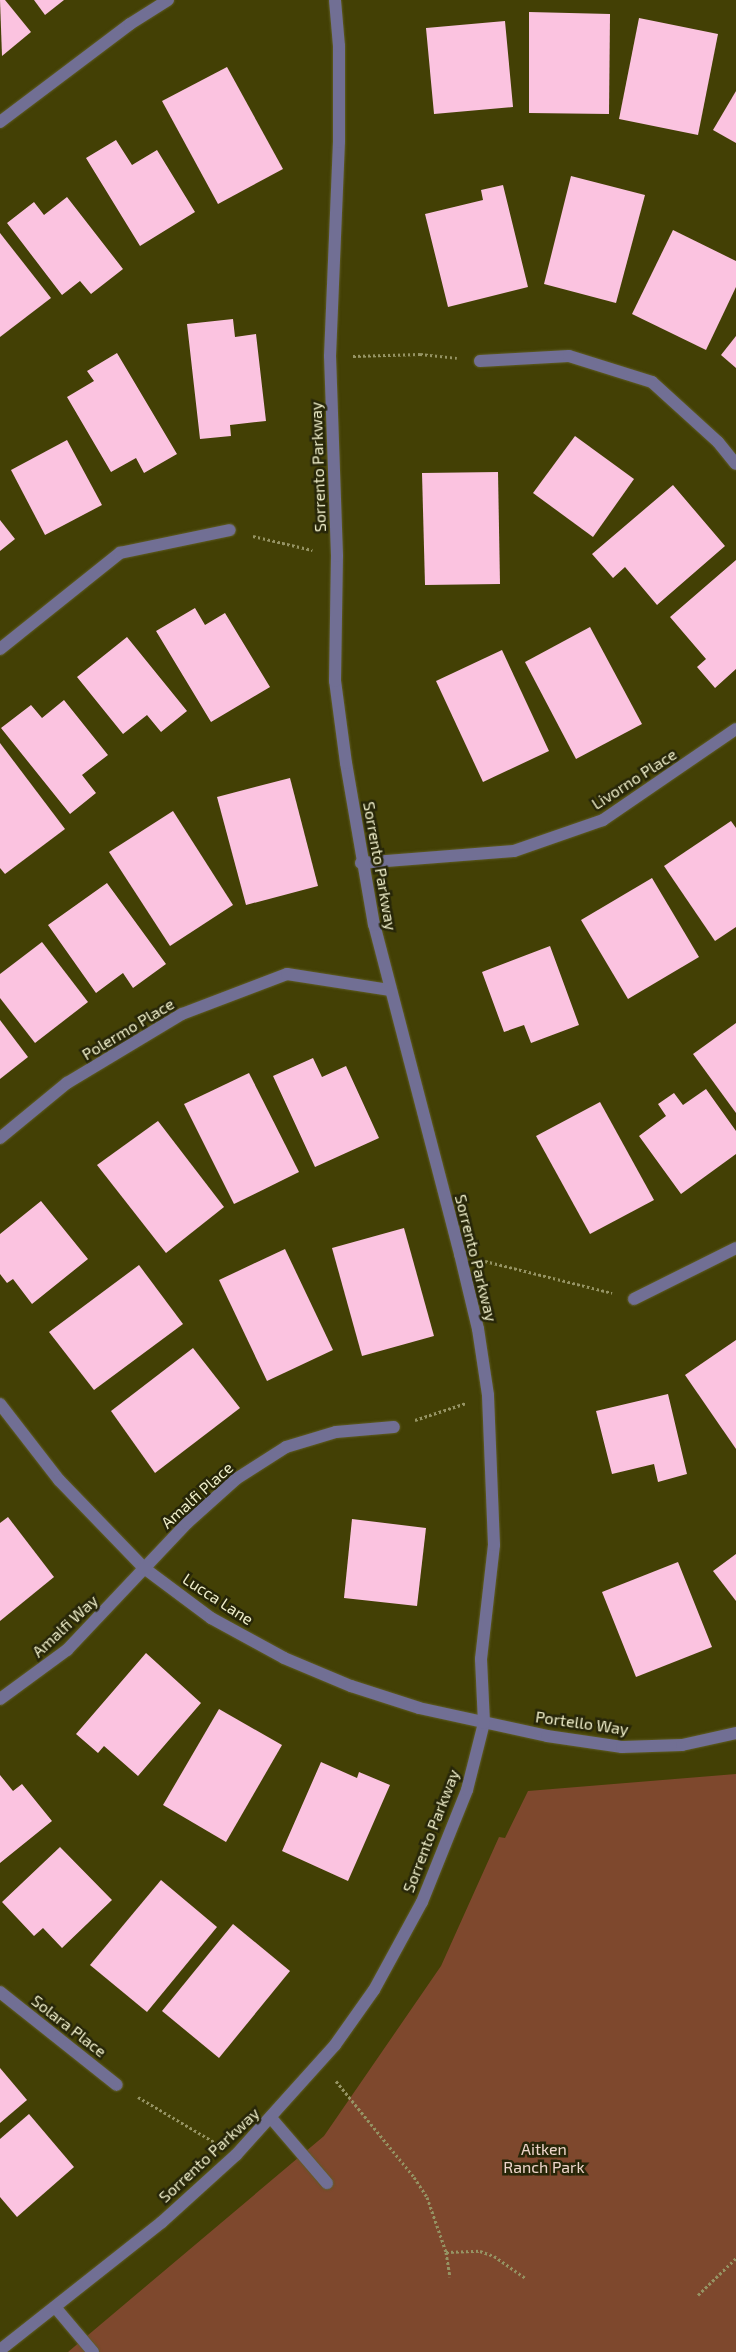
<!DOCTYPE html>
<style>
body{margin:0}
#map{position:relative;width:736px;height:2352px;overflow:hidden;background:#434005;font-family:"Exo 2",sans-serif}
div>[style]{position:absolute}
.green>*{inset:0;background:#7e482d}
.building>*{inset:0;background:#fbc3e0}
.path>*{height:3px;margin-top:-1.5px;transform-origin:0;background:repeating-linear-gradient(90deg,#959363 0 2.5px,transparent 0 5px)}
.roads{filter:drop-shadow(0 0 1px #5f5c25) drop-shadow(0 0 1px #5f5c25)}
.minor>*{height:12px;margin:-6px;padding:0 6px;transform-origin:6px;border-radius:6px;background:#716f94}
span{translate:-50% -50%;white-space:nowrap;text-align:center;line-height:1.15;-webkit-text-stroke:5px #272608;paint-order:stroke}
.street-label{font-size:16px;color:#f0efcb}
.park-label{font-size:16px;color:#eed6cb}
</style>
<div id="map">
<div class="green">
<div style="clip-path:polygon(736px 1774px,736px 2352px,68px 2352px,324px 2136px,441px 1966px,499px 1837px,505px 1838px,528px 1791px)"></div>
</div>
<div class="building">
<div style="clip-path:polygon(0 0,5px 0,31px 32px,2px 56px)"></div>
<div style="clip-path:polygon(34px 0,64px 0,45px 15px)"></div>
<div style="clip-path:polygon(529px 12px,610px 14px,609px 114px,529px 113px)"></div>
<div style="clip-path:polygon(639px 18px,718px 34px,698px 135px,619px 119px)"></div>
<div style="clip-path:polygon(505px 21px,513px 107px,434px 114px,426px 28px)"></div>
<div style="clip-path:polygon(227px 67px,283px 169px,218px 204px,162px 101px)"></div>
<div style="clip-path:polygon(736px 91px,736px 143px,713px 130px)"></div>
<div style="clip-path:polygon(116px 140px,132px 165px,157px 150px,195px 212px,140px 246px,86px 158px)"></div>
<div style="clip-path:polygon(571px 176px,645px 195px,616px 303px,544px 284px)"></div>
<div style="clip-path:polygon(503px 185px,528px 287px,448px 307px,425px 214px,483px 200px,481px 190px)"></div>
<div style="clip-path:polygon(67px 197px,123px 269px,91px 294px,80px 281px,62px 295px,7px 223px,34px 202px,44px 215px)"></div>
<div style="clip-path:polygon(673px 230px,736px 261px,736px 287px,706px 350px,632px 314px)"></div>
<div style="clip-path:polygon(0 233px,51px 298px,0 337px)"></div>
<div style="clip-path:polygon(233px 319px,235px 337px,256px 334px,266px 421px,230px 425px,231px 436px,200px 439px,187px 324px)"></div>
<div style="clip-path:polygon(736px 336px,736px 368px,721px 355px)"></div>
<div style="clip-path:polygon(117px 353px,177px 454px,144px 473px,136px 458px,111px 472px,67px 397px,94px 381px,87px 371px)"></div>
<div style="clip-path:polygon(575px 436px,634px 479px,593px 537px,533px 493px)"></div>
<div style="clip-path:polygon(67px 440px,102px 505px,45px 535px,11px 470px)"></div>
<div style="clip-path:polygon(498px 472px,500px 584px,425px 585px,422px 473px)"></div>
<div style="clip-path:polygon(673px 485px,725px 546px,657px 605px,625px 567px,613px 578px,592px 554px)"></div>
<div style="clip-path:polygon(0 520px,15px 539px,0 551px)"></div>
<div style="clip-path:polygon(736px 560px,736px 669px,715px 688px,697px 667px,706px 659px,670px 617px)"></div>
<div style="clip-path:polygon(195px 608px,205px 625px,225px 613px,270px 687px,211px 722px,156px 631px)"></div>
<div style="clip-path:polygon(590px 627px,642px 724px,576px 759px,525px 662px)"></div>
<div style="clip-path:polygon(127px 637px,187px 711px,161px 732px,147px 715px,123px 734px,77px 677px)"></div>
<div style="clip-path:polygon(502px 650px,549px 751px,483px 782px,436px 681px)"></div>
<div style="clip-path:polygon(64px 700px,108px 755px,82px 775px,96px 793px,70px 814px,1px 728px,31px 705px,42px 718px)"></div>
<div style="clip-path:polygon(0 743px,65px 829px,5px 874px,0 868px)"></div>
<div style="clip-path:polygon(290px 778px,318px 886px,246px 905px,217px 797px)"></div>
<div style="clip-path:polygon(173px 811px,233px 905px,170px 946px,109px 852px)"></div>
<div style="clip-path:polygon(731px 821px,736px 828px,736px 927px,715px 941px,664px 866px)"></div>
<div style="clip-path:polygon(652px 878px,699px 957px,628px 999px,581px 920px)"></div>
<div style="clip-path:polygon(107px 883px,166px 964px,133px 988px,123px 973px,96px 993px,48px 925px)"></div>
<div style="clip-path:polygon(42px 942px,88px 1002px,35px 1043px,0 998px,0 974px)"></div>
<div style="clip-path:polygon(550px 946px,579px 1025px,531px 1043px,524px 1025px,504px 1032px,482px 972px)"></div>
<div style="clip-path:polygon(0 1020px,28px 1057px,0 1079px)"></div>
<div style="clip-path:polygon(736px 1023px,736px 1113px,693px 1054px)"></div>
<div style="clip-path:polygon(313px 1058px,322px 1077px,346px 1066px,379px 1138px,315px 1167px,273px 1076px)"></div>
<div style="clip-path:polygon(249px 1073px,299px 1172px,234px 1204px,184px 1104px)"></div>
<div style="clip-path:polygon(706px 1089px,736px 1131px,736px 1154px,681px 1194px,639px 1136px,666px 1116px,658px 1104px,674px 1093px,683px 1105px)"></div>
<div style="clip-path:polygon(600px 1102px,654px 1200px,590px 1234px,536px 1136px)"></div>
<div style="clip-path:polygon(158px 1121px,224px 1207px,166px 1253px,97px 1165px)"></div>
<div style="clip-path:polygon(41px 1201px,88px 1259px,32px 1304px,13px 1279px,7px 1283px,0 1274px,0 1234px)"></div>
<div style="clip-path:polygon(404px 1228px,434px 1336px,362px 1356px,332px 1248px)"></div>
<div style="clip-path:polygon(285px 1249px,333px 1350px,267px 1381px,219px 1280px)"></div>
<div style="clip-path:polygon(139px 1265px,183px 1324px,94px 1390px,49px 1332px)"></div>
<div style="clip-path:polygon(736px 1340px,736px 1449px,685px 1375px)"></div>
<div style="clip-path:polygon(193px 1348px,240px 1408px,155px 1473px,111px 1411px)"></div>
<div style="clip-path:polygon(668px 1394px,687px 1474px,658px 1482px,654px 1464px,612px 1474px,596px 1411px)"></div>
<div style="clip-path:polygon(8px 1517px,54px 1577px,0 1621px,0 1523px)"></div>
<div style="clip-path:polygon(352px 1519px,426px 1528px,417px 1606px,344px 1598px)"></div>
<div style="clip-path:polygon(736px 1554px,736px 1601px,713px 1571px)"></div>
<div style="clip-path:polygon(678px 1562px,712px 1647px,636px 1677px,602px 1592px)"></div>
<div style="clip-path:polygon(146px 1653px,201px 1703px,138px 1776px,104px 1746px,98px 1753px,76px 1734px)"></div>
<div style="clip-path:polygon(219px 1709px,282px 1745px,226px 1842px,163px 1805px)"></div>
<div style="clip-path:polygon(321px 1762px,357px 1778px,359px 1772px,390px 1785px,348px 1881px,282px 1851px)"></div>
<div style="clip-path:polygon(0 1775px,13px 1791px,22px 1784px,52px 1821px,0 1863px)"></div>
<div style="clip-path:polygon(60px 1847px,112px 1900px,62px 1948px,43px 1928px,34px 1936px,2px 1902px)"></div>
<div style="clip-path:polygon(161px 1880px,217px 1927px,147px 2012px,90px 1965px)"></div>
<div style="clip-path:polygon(233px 1924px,290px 1971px,219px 2058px,162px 2011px)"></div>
<div style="clip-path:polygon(0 2068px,27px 2100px,0 2123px)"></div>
<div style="clip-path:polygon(29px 2114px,74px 2167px,17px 2217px,0 2197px,0 2139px)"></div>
</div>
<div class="path">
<div style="left:353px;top:356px;width:67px;rotate:-1.7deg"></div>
<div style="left:420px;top:354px;width:37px;rotate:6deg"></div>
<div style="left:253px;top:536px;width:61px;rotate:13.3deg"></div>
<div style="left:485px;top:1261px;width:131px;rotate:14.1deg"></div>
<div style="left:415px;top:1420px;width:54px;rotate:-18.4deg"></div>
<div style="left:336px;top:2081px;width:124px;rotate:50.9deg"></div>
<div style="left:414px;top:2177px;width:24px;rotate:57deg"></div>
<div style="left:427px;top:2197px;width:58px;rotate:70.9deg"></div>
<div style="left:446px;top:2252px;width:25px;rotate:81deg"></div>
<div style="left:138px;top:2097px;width:88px;rotate:30.6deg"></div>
<div style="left:446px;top:2252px;width:34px;rotate:-2deg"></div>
<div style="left:480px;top:2251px;width:15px;rotate:20deg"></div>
<div style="left:494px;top:2256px;width:39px;rotate:35deg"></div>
<div style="left:698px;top:2295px;width:53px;rotate:-44.2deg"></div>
</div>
<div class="roads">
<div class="minor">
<div style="left:0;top:122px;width:163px;rotate:-37deg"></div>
<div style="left:130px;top:24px;width:45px;rotate:-32.3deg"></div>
<div style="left:480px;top:361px;width:89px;rotate:-3.2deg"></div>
<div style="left:569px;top:356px;width:87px;rotate:17.4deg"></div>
<div style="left:652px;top:382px;width:89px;rotate:42.3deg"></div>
<div style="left:718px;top:442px;width:28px;rotate:51deg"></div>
<div style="left:0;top:649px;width:154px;rotate:-38.7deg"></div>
<div style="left:120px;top:553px;width:112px;rotate:-11.8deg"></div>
<div style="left:361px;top:863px;width:153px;rotate:-4.5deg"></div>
<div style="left:514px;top:851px;width:94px;rotate:-19.2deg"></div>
<div style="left:603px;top:820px;width:161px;rotate:-34.4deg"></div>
<div style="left:0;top:1138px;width:87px;rotate:-39.4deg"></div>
<div style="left:67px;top:1083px;width:134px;rotate:-31deg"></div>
<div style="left:182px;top:1014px;width:112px;rotate:-20.9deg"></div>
<div style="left:287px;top:974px;width:103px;rotate:8.9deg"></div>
<div style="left:634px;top:1299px;width:114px;rotate:-26.6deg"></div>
<div style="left:0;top:1404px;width:96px;rotate:52.2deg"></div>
<div style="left:59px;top:1480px;width:122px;rotate:46deg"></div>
<div style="left:144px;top:1568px;width:84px;rotate:36.7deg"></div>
<div style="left:211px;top:1618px;width:83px;rotate:28.7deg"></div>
<div style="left:284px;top:1658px;width:73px;rotate:22.7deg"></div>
<div style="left:351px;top:1686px;width:71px;rotate:17.9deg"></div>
<div style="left:419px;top:1708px;width:131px;rotate:12.3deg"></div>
<div style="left:547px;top:1736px;width:76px;rotate:8.3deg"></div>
<div style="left:622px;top:1747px;width:60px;rotate:-1.9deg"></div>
<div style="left:682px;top:1745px;width:55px;rotate:-12.5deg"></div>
<div style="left:0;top:1699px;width:83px;rotate:-36.2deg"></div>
<div style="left:67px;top:1650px;width:175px;rotate:-46.6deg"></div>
<div style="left:187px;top:1523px;width:66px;rotate:-41.9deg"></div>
<div style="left:236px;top:1479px;width:59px;rotate:-32.6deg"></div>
<div style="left:286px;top:1447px;width:52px;rotate:-16.7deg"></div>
<div style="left:336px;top:1432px;width:58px;rotate:-4.9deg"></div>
<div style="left:0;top:1992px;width:149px;rotate:38.5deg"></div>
<div style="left:271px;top:2118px;width:86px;rotate:49.3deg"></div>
<div style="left:55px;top:2307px;width:59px;rotate:49.8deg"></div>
<div style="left:0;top:2350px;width:206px;rotate:-38.3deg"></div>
<div style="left:162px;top:2222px;width:100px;rotate:-42.2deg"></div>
<div style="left:236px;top:2155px;width:148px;rotate:-48deg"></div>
<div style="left:335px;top:2045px;width:67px;rotate:-54.7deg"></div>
<div style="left:374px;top:1990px;width:100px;rotate:-61.4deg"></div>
<div style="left:422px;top:1902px;width:121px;rotate:-68.1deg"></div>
<div style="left:467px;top:1790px;width:69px;rotate:-75.8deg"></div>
<div style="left:484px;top:1723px;width:64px;rotate:-92.7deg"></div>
<div style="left:481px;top:1659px;width:115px;rotate:-83.5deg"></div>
<div style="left:494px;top:1545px;width:150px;rotate:-92.3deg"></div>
<div style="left:488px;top:1395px;width:67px;rotate:-98.6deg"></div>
<div style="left:478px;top:1329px;width:77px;rotate:-103.5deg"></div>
<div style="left:460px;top:1254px;width:340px;rotate:-104.6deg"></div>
<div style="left:374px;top:925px;width:164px;rotate:-99.8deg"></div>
<div style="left:346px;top:763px;width:83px;rotate:-97.6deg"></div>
<div style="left:335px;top:681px;width:125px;rotate:-89.1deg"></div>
<div style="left:337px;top:556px;width:200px;rotate:-92deg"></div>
<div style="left:330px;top:356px;width:214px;rotate:-87.6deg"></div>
<div style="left:339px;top:142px;width:96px;rotate:-90deg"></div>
<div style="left:339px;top:46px;width:46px;rotate:-95deg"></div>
</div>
</div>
<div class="street-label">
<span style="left:318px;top:467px;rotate:-92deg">Sorrento Parkway</span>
<span style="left:634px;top:779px;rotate:-33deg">Livorno Place</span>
<span style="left:380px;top:866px;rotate:80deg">Sorrento Parkway</span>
<span style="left:128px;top:1029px;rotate:-31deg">Polermo Place</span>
<span style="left:476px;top:1258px;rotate:76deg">Sorrento Parkway</span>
<span style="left:197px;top:1495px;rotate:-42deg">Amalfi Place</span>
<span style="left:218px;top:1599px;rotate:33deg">Lucca Lane</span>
<span style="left:65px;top:1626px;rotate:-43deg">Amalfi Way</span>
<span style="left:582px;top:1723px;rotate:8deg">Portello Way</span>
<span style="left:431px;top:1831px;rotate:-69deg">Sorrento Parkway</span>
<span style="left:69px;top:2026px;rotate:38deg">Solara Place</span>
<span style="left:209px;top:2155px;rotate:-43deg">Sorrento Parkway</span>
</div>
<div class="park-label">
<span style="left:544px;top:2158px">Aitken<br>Ranch Park</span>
</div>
</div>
